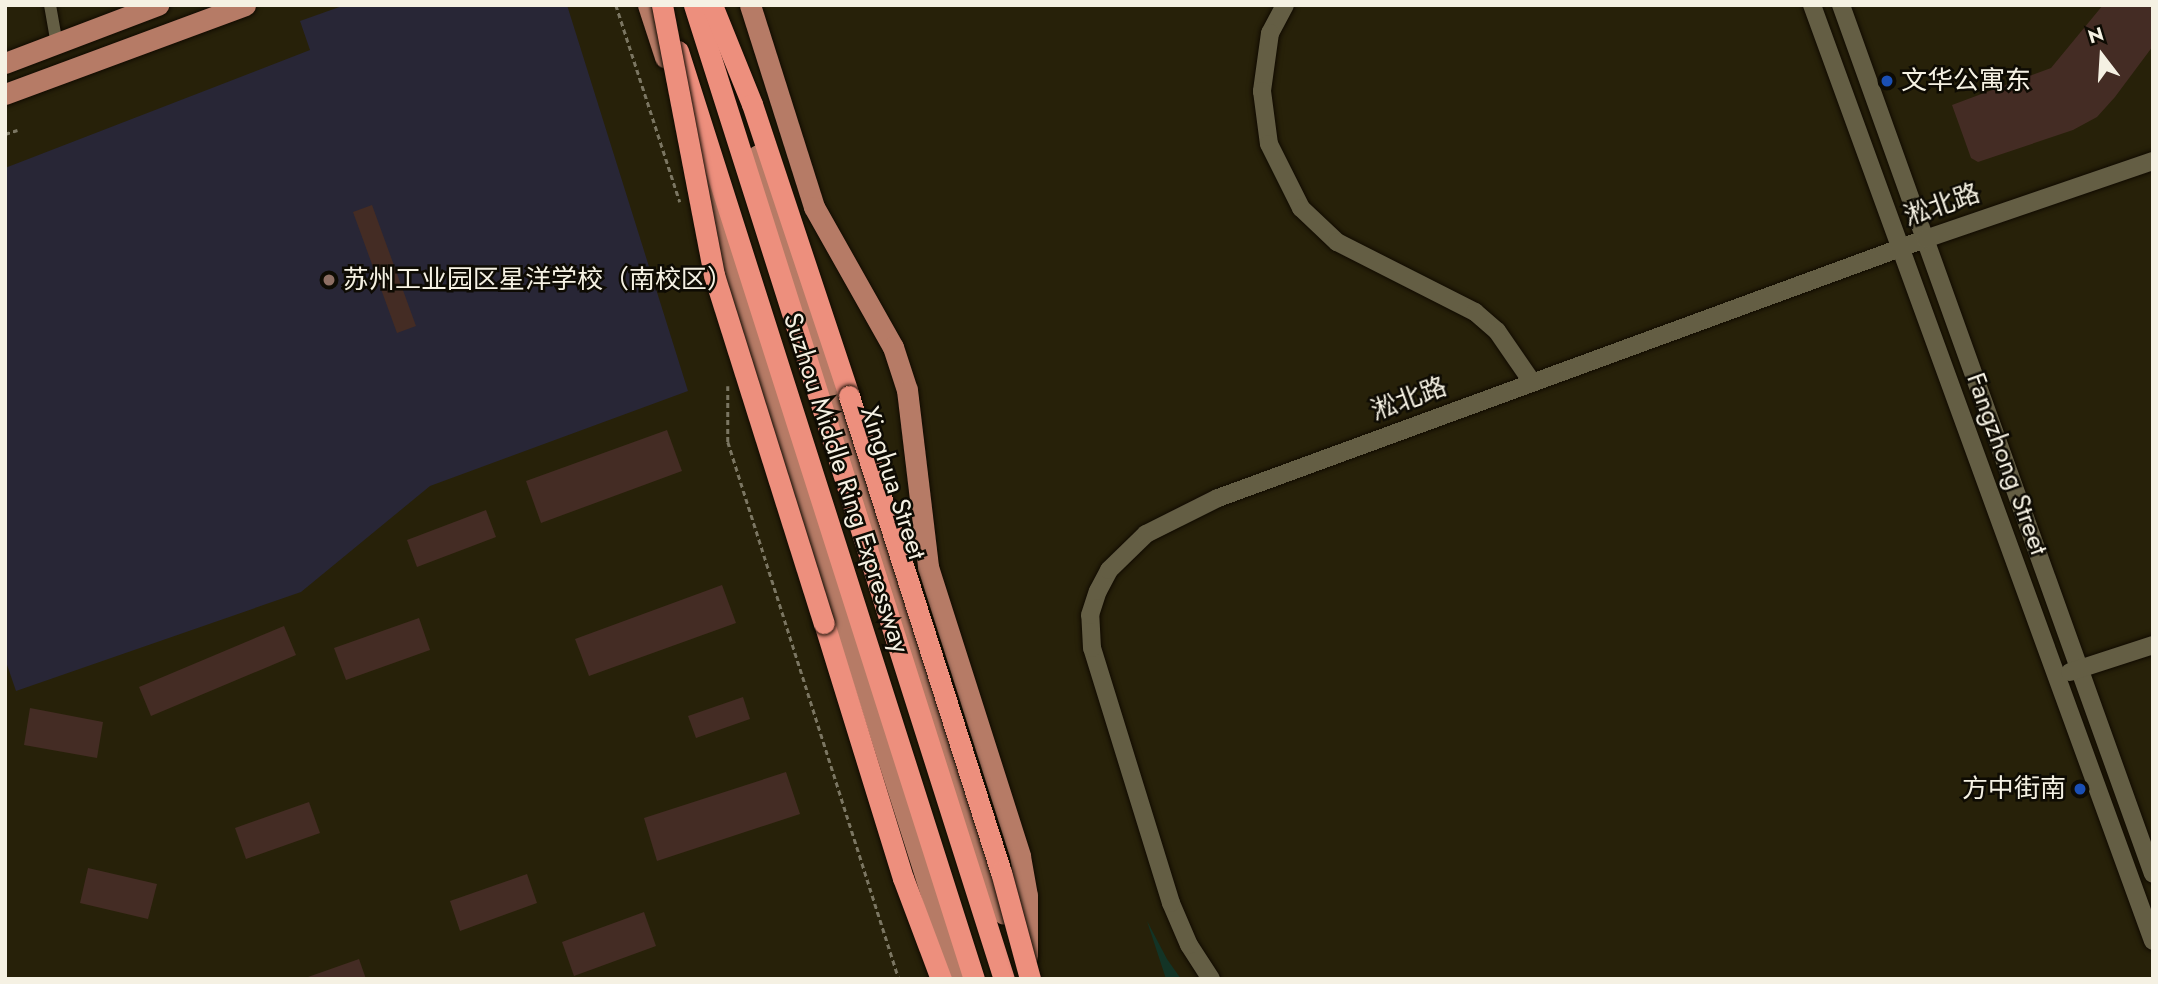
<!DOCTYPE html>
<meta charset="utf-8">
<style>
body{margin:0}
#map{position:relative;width:2158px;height:984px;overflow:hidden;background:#272109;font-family:Jost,"Noto Sans SC",sans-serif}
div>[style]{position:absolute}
.education>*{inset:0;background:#282636}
.green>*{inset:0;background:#133426}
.building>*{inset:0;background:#442c24}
.path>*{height:2.5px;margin-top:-1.25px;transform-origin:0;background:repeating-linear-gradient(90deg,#7b7662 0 5px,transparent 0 8.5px)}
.roads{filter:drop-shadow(0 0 2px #100a00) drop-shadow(0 0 2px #100a00)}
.street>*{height:12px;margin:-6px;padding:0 6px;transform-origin:6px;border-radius:6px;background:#645e44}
.secondary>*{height:18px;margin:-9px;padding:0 9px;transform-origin:9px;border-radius:9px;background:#645e44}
.primary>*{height:21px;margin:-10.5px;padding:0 10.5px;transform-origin:10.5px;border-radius:10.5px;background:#b67b66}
.highway>*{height:21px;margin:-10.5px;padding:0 10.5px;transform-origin:10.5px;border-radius:10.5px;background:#ed8f7d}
.bridges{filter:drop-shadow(0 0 2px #100a00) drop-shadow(0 0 2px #100a00)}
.highway-bridge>*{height:21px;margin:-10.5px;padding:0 10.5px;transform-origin:10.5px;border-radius:10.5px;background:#ed8f7d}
.dots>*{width:19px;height:19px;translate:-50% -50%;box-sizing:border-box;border:4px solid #0e0b03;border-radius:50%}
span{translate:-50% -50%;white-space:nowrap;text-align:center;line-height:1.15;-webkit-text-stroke:5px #0e0b03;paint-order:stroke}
.poi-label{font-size:26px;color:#f5f1e3}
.left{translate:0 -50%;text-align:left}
.right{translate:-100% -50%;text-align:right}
.street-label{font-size:26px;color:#f5f1e3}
.frame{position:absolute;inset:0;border:7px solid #f5f1e3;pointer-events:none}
.north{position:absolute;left:2067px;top:21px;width:70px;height:70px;-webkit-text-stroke:5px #0e0b03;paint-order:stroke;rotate:343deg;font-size:19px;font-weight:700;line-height:28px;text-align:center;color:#f5f1e3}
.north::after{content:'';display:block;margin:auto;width:24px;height:32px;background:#f5f1e3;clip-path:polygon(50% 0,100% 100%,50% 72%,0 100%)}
</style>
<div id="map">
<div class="education">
<div style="clip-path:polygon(345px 5px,567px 5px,688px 391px,430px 486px,301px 592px,16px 691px,5px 659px,5px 168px,310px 50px,300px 21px)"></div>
</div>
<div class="green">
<div style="clip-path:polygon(1147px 921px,1167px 959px,1181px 979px,1166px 979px)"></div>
</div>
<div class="building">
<div style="clip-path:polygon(2103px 5px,2153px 5px,2153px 46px,2115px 97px,2097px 117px,2073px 130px,1978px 162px,1971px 158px,1952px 105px,2051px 68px)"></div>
<div style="clip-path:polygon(372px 205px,416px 326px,397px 333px,353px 212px)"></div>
<div style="clip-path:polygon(667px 430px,682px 471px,541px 523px,526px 481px)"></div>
<div style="clip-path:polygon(486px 510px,496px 537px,417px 567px,407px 540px)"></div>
<div style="clip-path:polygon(722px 585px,736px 623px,589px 676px,575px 639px)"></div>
<div style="clip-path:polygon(419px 618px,430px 650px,346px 680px,334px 648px)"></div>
<div style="clip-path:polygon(284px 626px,296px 655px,151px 716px,139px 687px)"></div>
<div style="clip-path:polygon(743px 697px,750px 719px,696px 738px,688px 716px)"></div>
<div style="clip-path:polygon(30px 708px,103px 722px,97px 758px,24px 745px)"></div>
<div style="clip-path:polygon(786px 772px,800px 814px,657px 861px,644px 818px)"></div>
<div style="clip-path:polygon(309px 802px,320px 833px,246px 859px,235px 828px)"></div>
<div style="clip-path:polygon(88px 868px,157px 884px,148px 919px,80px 903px)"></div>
<div style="clip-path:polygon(527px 874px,537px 903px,460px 931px,450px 901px)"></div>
<div style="clip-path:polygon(644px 912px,656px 946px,574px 976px,562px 942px)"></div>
<div style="clip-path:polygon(359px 959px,366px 979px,308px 979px,308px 977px)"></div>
</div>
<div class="path">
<div style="left:616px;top:5px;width:207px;rotate:72deg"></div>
<div style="left:5px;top:134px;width:13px;rotate:-18deg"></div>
<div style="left:728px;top:386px;width:56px;rotate:90deg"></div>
<div style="left:728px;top:442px;width:564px;rotate:72.34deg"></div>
</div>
<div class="roads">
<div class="street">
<div style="left:50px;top:5px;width:39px;rotate:80deg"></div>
</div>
<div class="secondary">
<div style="left:1285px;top:5px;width:32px;rotate:118deg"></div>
<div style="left:1270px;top:33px;width:59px;rotate:97.9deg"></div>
<div style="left:1262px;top:91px;width:53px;rotate:82.5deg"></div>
<div style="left:1269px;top:144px;width:72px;rotate:63.4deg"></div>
<div style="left:1301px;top:208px;width:50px;rotate:43.4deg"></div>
<div style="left:1337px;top:242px;width:155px;rotate:26.9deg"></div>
<div style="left:1475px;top:312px;width:29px;rotate:41deg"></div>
<div style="left:1497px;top:331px;width:62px;rotate:55.5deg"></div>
<div style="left:1812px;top:5px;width:996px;rotate:69.98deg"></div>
<div style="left:1841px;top:5px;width:923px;rotate:70.25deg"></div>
<div style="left:2070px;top:672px;width:87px;rotate:-18deg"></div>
<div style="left:1211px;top:979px;width:40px;rotate:-122.9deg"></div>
<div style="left:1189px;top:945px;width:46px;rotate:-113.2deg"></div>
<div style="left:1171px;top:903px;width:267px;rotate:-107.2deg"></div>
<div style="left:1092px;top:648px;width:33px;rotate:-93deg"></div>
<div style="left:1090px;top:615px;width:25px;rotate:-72deg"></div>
<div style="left:1098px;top:591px;width:24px;rotate:-62deg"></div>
<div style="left:1109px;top:570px;width:52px;rotate:-44.2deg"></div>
<div style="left:1146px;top:534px;width:80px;rotate:-26.6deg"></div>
<div style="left:1218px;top:498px;width:753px;rotate:-20.12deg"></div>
<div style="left:1925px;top:239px;width:241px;rotate:-18.9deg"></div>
</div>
<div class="primary">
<div style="left:648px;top:5px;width:55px;rotate:71.9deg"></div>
<div style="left:750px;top:5px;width:212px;rotate:72.4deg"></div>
<div style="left:814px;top:207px;width:161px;rotate:60.6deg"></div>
<div style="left:893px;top:347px;width:45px;rotate:72deg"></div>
<div style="left:907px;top:390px;width:178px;rotate:83.2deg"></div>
<div style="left:928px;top:567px;width:303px;rotate:72.3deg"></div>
<div style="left:1020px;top:856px;width:40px;rotate:80deg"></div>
<div style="left:1027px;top:895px;width:61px;rotate:90deg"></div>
<div style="left:5px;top:63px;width:164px;rotate:-20.8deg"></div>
<div style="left:5px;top:94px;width:256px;rotate:-20.3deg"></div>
<div style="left:758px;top:155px;width:797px;rotate:72.09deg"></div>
<div style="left:702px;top:174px;width:845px;rotate:72.36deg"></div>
</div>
<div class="highway">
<div style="left:694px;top:5px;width:1022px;rotate:72.35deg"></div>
<div style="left:712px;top:5px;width:107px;rotate:68deg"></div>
<div style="left:752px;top:104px;width:308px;rotate:71.6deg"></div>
<div style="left:678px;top:51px;width:974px;rotate:72.31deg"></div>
<div style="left:824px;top:623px;width:267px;rotate:72.8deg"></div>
<div style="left:903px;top:878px;width:108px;rotate:69.4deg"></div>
</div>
</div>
<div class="bridges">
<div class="highway-bridge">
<div style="left:662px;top:5px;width:275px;rotate:79.1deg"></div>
<div style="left:714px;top:275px;width:365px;rotate:72.5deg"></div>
<div style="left:849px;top:396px;width:500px;rotate:72.3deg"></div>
<div style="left:1001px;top:872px;width:111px;rotate:74.8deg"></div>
</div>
</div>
<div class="dots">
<div style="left:1887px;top:81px;background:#1a4fb4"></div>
<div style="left:329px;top:280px;background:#8d6e63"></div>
<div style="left:2080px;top:789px;background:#1a4fb4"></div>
</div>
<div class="poi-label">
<span class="left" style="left:1901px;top:81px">文华公寓东</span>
<span class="left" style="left:343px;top:280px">苏州工业园区星洋学校（南校区）</span>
<span class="right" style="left:2066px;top:789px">方中街南</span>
</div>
<div class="street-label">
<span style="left:1942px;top:205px;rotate:-19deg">淞北路</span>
<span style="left:1409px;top:399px;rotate:-20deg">淞北路</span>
<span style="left:2007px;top:464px;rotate:70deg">Fangzhong Street</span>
<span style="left:846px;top:483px;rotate:72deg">Suzhou Middle Ring Expressway</span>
<span style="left:893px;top:483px;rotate:72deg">Xinghua Street</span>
</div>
<div class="frame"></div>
<div class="north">N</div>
</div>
